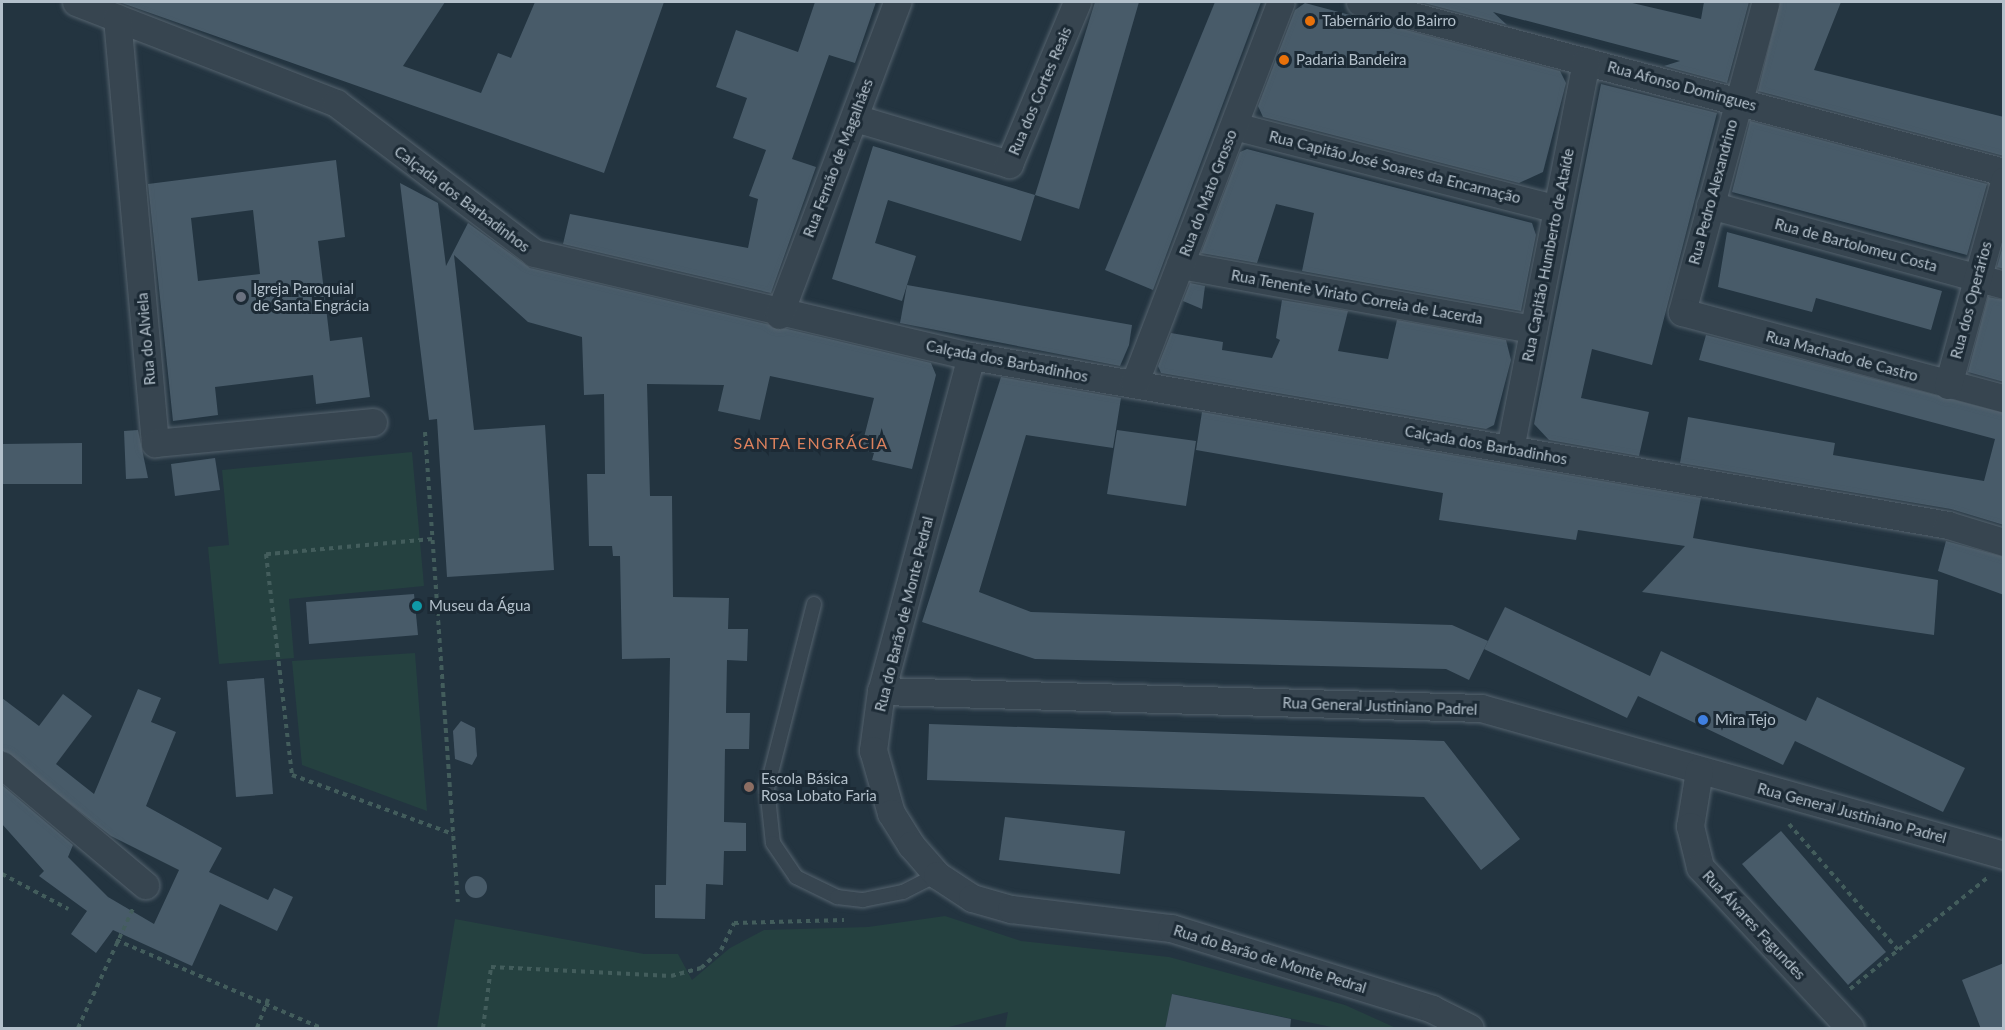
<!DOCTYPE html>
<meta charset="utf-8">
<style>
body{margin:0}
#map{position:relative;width:2005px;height:1030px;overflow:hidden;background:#233440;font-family:Lato,sans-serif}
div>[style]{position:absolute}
.green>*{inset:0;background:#254140}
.building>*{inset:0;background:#485b69}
.round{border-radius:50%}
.path>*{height:4px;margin-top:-2px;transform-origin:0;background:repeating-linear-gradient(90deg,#435d5c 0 4.5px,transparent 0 9px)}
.roads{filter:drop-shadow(0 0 2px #55636e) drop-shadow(0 0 2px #55636e)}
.lane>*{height:14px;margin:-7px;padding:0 7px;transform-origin:7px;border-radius:7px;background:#374550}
.street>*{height:27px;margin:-13.5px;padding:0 13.5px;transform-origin:13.5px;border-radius:13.5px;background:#374550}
.dots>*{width:16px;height:16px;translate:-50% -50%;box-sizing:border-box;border:3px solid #1c2a35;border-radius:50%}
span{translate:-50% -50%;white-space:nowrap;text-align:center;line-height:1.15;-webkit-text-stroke:6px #1c2a35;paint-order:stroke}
.poi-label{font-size:15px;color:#b3c0cb}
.left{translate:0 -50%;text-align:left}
.street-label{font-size:15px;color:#b3c0cb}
.neighbourhood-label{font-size:16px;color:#dc815d;letter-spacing:1.5px}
.frame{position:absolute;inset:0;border:3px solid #b3c0cb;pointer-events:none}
</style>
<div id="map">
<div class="green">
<div style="clip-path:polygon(412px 452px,424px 586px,289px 599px,294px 658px,219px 664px,208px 547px,229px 545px,222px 470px)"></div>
<div style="clip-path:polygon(415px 653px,427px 811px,302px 765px,292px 661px)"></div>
<div style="clip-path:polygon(945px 916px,1021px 941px,1169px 957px,1345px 1005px,1396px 1028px,1336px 1028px,1173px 994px,1165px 1028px,1005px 1028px,1008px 1012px,945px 1028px,437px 1028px,455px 919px,644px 954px,678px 954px,692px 980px,730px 948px,764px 930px,868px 927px)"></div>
</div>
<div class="building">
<div style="clip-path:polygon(119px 2px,445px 2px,403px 66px,481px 93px,498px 53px,511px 58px,535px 2px,664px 2px,604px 173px)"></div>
<div style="clip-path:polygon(815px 2px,876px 2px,855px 63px,829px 55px,792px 159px,816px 167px,771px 293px,563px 244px,570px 214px,748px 248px,758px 199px,749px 196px,766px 150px,733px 138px,747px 98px,716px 87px,736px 30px,798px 52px)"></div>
<div style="clip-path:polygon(1095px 2px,1139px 2px,1079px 209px,1035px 195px)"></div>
<div style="clip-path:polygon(1215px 2px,1261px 2px,1153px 290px,1105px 270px)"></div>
<div style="clip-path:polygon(1420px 2px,1628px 2px,1701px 19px,1704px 2px,1749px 2px,1727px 83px,1664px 66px,1680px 61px,1493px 12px,1507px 25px)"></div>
<div style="clip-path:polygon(1780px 2px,1841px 2px,1814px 70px,2004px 117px,2004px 156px,1758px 91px)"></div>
<div style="clip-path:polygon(1305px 3px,1560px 71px,1566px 83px,1543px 172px,1519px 183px,1263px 117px,1258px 106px,1295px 10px)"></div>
<div style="clip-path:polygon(1601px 84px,1717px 113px,1652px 365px,1592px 349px,1581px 398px,1649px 412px,1639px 456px,1549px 440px,1534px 424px)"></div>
<div style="clip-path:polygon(1750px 121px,1987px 184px,1967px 255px,1732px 192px)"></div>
<div style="clip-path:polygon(873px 146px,1035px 195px,1021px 241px,888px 200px,875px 243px,916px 256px,902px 301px,832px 279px)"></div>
<div style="clip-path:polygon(1247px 149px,1532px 223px,1536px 235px,1521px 311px,1302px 271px,1314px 213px,1276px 204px,1257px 263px,1201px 253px,1240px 152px)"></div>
<div style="clip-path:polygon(evenodd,336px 160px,345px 237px,318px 241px,330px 341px,362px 337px,370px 397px,316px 404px,313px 375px,215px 387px,218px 415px,173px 421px,148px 184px,336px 160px,253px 210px,260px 274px,198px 281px,191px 218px,253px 210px)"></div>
<div style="clip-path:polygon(400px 183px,438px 203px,446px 266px,468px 223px,530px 268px,931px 363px,936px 375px,912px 469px,872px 460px,874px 453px,861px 449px,874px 398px,770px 376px,760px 420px,718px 411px,724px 385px,647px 384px,650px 496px,672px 496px,673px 597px,729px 598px,728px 629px,748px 629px,747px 661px,727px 660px,726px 713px,750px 713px,749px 749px,725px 749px,724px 822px,746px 823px,746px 851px,724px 851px,723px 885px,706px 884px,705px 919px,655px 918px,655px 885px,666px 885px,670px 658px,622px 659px,620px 556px,613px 556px,612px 546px,589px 546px,587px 474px,605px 474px,604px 394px,584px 395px,582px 337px,528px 322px,454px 255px,474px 430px,545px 425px,554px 570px,447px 577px,437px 419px,429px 420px)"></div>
<div style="clip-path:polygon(1727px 232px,1942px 291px,1931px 330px,1816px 298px,1812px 312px,1718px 287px)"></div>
<div style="clip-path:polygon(2004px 242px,2004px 269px,1997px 267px)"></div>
<div style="clip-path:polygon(1190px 283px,1205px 286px,1202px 309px,1183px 301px)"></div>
<div style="clip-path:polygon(907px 285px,1132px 325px,1129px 345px,1120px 366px,900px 323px)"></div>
<div style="clip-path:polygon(1988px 297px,2004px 300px,2004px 382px,1968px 372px)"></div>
<div style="clip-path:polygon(1282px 300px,1348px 311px,1338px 351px,1388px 359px,1397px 320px,1506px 340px,1511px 360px,1494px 425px,1486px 429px,1161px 373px,1158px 366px,1171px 333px,1223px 342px,1222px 350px,1272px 358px,1280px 340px,1276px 338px)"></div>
<div style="clip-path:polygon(1706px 335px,2004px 413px,2004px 525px,1951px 509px,1680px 463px,1688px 417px,1835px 443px,1833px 455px,1984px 481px,1995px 439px,1699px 360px)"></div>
<div style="clip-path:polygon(1001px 377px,1121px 398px,1113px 448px,1026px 435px,979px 592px,1031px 612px,1452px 625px,1488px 641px,1469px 680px,1446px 669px,1035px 659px,922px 622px)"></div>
<div style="clip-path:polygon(1202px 412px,1701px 498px,1693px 538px,1938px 580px,1934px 635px,1642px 592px,1685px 546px,1578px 530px,1576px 540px,1439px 520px,1443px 493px,1196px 450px)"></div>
<div style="clip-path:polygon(138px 430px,148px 478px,126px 479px,124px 431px)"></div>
<div style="clip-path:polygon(1117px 430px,1196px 441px,1186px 506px,1107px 494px)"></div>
<div style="clip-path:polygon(82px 443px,82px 484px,2px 484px,2px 444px)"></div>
<div style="clip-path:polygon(215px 458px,220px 490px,175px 496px,171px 464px)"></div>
<div style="clip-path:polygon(1946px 541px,2004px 557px,2004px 595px,1938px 571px)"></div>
<div style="clip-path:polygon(414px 594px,418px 635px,309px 644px,306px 602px)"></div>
<div style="clip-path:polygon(1505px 607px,1650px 676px,1661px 651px,1806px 721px,1817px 697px,1965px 768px,1943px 812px,1795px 741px,1783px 765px,1638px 696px,1627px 718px,1484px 649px)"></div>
<div style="clip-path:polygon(264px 678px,273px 794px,236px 797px,227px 681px)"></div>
<div style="clip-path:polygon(138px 689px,161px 698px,151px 722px,176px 732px,146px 806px,222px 848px,209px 872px,268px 900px,274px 888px,293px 897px,277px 931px,220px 904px,192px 966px,113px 930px,96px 953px,71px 934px,87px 911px,39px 876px,44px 871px,2px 824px,2px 785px,73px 845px,68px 857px,108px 897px,154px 924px,179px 870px,111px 836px,2px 750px,2px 698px,39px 726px,63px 694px,92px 716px,56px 764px,94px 794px)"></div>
<div style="clip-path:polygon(461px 721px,475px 728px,477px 756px,472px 765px,455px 759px,453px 731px)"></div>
<div style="clip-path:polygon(929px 724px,1444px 741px,1520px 839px,1481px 870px,1424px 797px,927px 780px)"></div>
<div style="clip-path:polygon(1005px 817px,1125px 831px,1120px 874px,999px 860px)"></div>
<div style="clip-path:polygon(1781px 831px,1886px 952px,1848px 985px,1742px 864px)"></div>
<div class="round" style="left:465px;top:876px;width:22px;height:22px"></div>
<div style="clip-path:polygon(2004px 963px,2004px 1029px,1981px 1029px,1962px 980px)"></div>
<div style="clip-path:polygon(1172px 994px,1291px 1019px,1290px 1029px,1165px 1029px)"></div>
</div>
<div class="path">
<div style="left:425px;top:432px;width:471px;rotate:86deg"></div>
<div style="left:432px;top:539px;width:167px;rotate:174.8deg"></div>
<div style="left:266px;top:554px;width:223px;rotate:83.3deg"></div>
<div style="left:292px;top:775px;width:171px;rotate:20.1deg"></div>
<div style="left:1789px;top:824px;width:167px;rotate:49.1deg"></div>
<div style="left:2px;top:874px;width:75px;rotate:27.9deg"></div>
<div style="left:116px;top:940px;width:223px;rotate:23.2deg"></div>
<div style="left:1850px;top:989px;width:176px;rotate:-39deg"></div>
<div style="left:78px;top:1028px;width:134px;rotate:-65.3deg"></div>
<div style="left:257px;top:1028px;width:31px;rotate:-69deg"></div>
<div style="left:483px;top:1028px;width:62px;rotate:-82.5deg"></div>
<div style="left:491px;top:967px;width:180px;rotate:2.9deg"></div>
<div style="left:671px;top:976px;width:31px;rotate:-15deg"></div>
<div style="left:701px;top:968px;width:27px;rotate:-42deg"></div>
<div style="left:721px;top:950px;width:30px;rotate:-64deg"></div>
<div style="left:734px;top:923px;width:110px;rotate:-1.6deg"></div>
</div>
<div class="roads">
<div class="lane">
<div style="left:814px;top:604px;width:190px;rotate:104.3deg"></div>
<div style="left:767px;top:788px;width:55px;rotate:83.8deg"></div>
<div style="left:773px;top:843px;width:41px;rotate:55.9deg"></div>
<div style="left:796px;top:877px;width:46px;rotate:26deg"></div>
<div style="left:837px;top:897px;width:26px;rotate:7deg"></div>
<div style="left:863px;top:900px;width:41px;rotate:-11.3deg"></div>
<div style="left:903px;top:892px;width:38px;rotate:-27deg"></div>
</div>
<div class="street">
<div style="left:76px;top:2px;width:279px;rotate:21.2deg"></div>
<div style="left:336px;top:103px;width:248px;rotate:37.1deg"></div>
<div style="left:534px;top:253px;width:449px;rotate:13.3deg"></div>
<div style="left:971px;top:356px;width:992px;rotate:9.81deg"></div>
<div style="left:1948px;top:525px;width:59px;rotate:16.9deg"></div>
<div style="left:1360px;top:2px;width:666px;rotate:14.79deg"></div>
<div style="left:1765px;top:4px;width:319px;rotate:105.1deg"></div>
<div style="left:1682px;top:312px;width:333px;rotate:15deg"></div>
<div style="left:117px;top:18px;width:427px;rotate:84.9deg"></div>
<div style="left:155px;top:443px;width:219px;rotate:-5.5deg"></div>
<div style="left:855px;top:118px;width:161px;rotate:16.6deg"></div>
<div style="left:1009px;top:164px;width:176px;rotate:-67.2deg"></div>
<div style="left:1234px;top:126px;width:333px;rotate:14.4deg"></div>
<div style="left:1710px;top:205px;width:305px;rotate:15.2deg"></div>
<div style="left:1180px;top:265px;width:359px;rotate:10.3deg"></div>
<div style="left:779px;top:315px;width:335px;rotate:-69.3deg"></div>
<div style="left:971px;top:356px;width:347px;rotate:105deg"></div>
<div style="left:881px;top:691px;width:60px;rotate:97.7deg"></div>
<div style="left:873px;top:750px;width:66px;rotate:74.1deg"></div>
<div style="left:891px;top:813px;width:38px;rotate:58deg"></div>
<div style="left:911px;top:845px;width:40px;rotate:49deg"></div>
<div style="left:937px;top:875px;width:42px;rotate:33.3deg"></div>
<div style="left:972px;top:898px;width:41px;rotate:15.8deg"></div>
<div style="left:1011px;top:909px;width:161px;rotate:6.8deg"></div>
<div style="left:1171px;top:928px;width:273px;rotate:17.2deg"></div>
<div style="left:1432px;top:1009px;width:42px;rotate:26.6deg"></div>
<div style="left:1134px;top:384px;width:409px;rotate:-69deg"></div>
<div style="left:1948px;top:385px;width:212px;rotate:-74.6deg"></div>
<div style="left:1510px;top:449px;width:395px;rotate:-78.9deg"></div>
<div style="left:881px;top:691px;width:600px;rotate:1.62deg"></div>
<div style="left:1481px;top:708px;width:543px;rotate:15.7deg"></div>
<div style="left:2px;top:765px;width:187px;rotate:40deg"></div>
<div style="left:1699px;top:771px;width:56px;rotate:99.3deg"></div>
<div style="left:1690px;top:826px;width:42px;rotate:76.3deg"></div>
<div style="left:1700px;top:867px;width:220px;rotate:47deg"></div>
</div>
</div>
<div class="dots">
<div style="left:1310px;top:21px;background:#e8710a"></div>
<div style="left:1284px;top:60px;background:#e8710a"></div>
<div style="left:241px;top:297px;background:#6b7280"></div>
<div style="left:417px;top:606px;background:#0f9aa8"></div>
<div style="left:1703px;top:720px;background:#3f7fe0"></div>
<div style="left:749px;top:787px;background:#8d6e63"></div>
</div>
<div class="poi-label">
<span class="left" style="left:1322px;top:21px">Tabernário do Bairro</span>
<span class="left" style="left:1296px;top:60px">Padaria Bandeira</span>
<span class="left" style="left:253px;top:297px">Igreja Paroquial<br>de Santa Engrácia</span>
<span class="left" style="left:429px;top:606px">Museu da Água</span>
<span class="left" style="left:1715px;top:720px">Mira Tejo</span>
<span class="left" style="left:761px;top:787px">Escola Básica<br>Rosa Lobato Faria</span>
</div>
<div class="street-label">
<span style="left:1682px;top:86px;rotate:15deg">Rua Afonso Domingues</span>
<span style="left:1040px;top:91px;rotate:-67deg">Rua dos Cortes Reais</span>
<span style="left:838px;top:158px;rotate:-69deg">Rua Fernão de Magalhães</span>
<span style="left:1395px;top:167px;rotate:14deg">Rua Capitão José Soares da Encarnação</span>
<span style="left:1713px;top:192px;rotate:-75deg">Rua Pedro Alexandrino</span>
<span style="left:1208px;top:193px;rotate:-69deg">Rua do Mato Grosso</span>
<span style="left:462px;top:199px;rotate:37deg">Calçada dos Barbadinhos</span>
<span style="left:1856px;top:245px;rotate:15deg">Rua de Bartolomeu Costa</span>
<span style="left:1548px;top:255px;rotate:-79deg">Rua Capitão Humberto de Ataíde</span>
<span style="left:1357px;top:297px;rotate:10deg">Rua Tenente Viriato Correia de Lacerda</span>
<span style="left:1971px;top:300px;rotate:-75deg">Rua dos Operários</span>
<span style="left:146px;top:339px;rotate:-95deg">Rua do Alviela</span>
<span style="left:1842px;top:356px;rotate:15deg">Rua Machado de Castro</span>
<span style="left:1007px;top:361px;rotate:11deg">Calçada dos Barbadinhos</span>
<span style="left:1486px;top:445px;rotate:10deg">Calçada dos Barbadinhos</span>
<span style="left:904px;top:614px;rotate:-76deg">Rua do Barão de Monte Pedral</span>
<span style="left:1380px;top:706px;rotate:2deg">Rua General Justiniano Padrel</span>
<span style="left:1852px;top:813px;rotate:15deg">Rua General Justiniano Padrel</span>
<span style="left:1754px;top:925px;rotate:47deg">Rua Álvares Fagundes</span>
<span style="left:1270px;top:959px;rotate:17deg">Rua do Barão de Monte Pedral</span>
</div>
<div class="neighbourhood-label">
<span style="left:811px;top:443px">SANTA ENGRÁCIA</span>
</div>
<div class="frame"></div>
</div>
